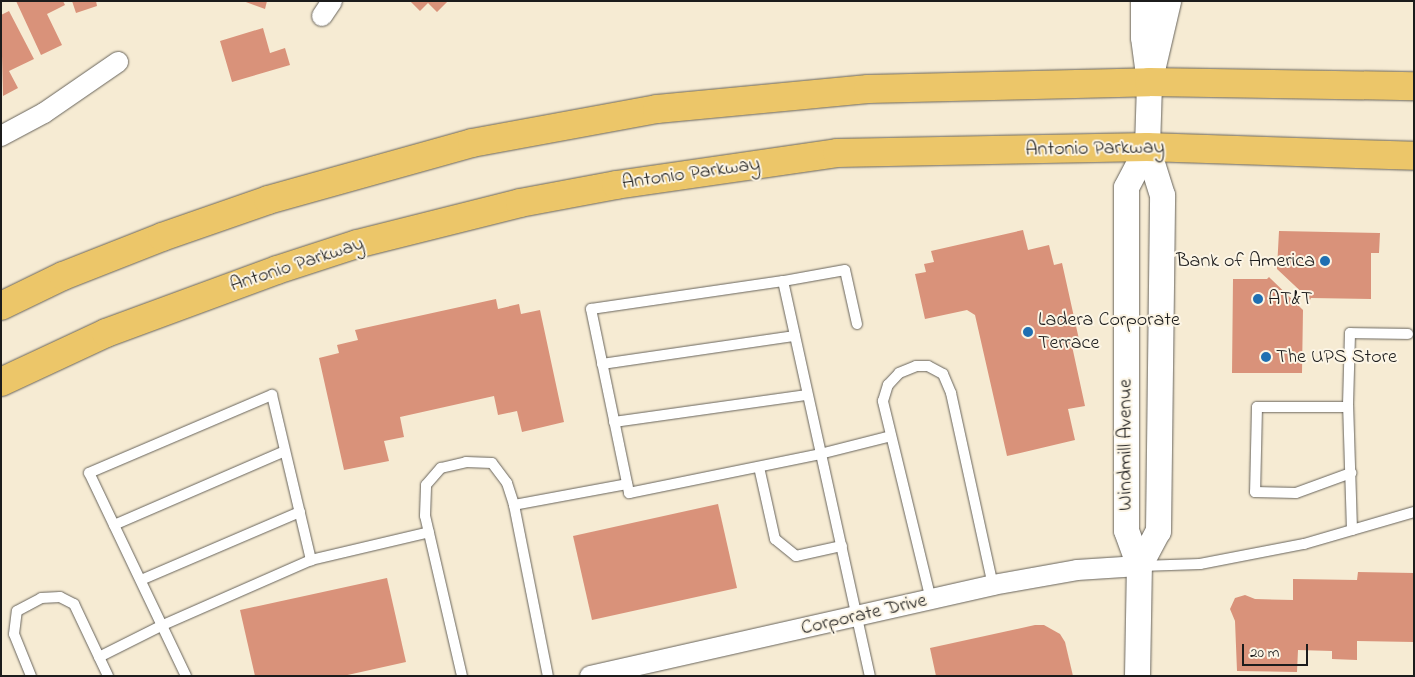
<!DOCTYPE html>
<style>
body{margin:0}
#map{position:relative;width:1415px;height:677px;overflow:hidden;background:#f6ebd3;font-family:"Indie Flower",sans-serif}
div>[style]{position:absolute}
.building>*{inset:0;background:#d9927a}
.roads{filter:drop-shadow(0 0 1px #68645c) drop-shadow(0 0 1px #68645c)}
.service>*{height:10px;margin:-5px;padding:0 5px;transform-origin:5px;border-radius:5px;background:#fff}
.minor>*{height:20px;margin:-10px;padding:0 10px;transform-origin:10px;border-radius:10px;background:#fff}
.tertiary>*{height:25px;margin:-12.5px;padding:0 12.5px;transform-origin:12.5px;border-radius:12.5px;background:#fff}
.primary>*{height:28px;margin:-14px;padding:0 14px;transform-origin:14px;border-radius:14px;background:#ecc669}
.dots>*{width:14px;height:14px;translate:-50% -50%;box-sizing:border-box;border:2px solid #fcf5e5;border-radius:50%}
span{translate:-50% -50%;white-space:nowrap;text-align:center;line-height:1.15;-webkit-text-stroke:4px #fcf5e5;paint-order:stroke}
.street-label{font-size:20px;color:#1c1c1c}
.poi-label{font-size:20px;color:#1c1c1c}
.right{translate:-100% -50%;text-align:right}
.left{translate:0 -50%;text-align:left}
.frame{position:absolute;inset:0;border:2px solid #1c1c1c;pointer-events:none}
.scale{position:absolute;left:1242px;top:644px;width:66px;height:22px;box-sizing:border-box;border:2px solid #1c1c1c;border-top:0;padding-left:6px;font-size:15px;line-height:18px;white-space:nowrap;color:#1c1c1c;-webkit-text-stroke:4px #fcf5e5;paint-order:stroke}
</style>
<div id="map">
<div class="building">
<div style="clip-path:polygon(16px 1px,63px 1px,65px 5px,47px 14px,62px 45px,41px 55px)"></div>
<div style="clip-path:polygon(72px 1px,96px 1px,97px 6px,76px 13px)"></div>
<div style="clip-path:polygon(243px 1px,267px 1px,265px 9px)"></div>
<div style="clip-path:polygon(410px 1px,448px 1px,437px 12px,428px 3px,420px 11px)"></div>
<div style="clip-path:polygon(9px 11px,34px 59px,9px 71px,18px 88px,3px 96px,1px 15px)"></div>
<div style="clip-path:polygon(263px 28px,270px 53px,285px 48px,290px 65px,232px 82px,220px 41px)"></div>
<div style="clip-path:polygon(1023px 230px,1028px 250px,1049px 245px,1054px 265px,1062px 263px,1080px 344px,1072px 346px,1085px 406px,1068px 409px,1075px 440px,1007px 456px,975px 315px,967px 310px,925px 319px,915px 274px,926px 272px,924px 264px,934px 262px,931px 251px)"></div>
<div style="clip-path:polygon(1279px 231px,1380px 233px,1379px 253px,1371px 253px,1371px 299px,1311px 298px,1310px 300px,1277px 269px)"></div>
<div style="clip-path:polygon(1269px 277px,1303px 310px,1302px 373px,1232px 373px,1233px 279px,1267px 279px)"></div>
<div style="clip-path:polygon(496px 299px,498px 309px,519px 304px,521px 314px,540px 310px,564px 422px,522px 432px,517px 411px,498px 415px,494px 396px,400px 417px,404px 437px,384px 441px,389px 461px,344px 470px,319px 358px,339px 353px,337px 345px,358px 340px,355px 330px)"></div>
<div style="clip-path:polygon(718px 504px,737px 588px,592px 620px,573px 536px)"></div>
<div style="clip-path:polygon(1358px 572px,1414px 573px,1414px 642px,1357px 641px,1357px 660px,1332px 659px,1332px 651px,1298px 650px,1297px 672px,1237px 671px,1235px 621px,1230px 609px,1235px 598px,1245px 595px,1255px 599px,1293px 600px,1293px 579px,1357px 580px)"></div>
<div style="clip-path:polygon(387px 578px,406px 662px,343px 676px,255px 676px,240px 610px)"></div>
<div style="clip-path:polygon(1035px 625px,1044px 625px,1060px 634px,1065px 642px,1073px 676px,936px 676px,930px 648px)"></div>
</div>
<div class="roads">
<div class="service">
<div style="left:783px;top:281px;width:194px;rotate:171.7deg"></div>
<div style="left:591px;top:309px;width:188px;rotate:78.3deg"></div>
<div style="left:629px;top:493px;width:195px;rotate:-11.5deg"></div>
<div style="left:820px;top:454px;width:73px;rotate:-14.2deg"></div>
<div style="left:857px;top:324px;width:55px;rotate:-102.5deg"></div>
<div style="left:845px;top:270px;width:63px;rotate:169.9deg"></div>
<div style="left:783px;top:281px;width:404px;rotate:77.6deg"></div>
<div style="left:602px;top:364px;width:195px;rotate:-8.3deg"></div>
<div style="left:1348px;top:407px;width:91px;rotate:180deg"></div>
<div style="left:1257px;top:407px;width:85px;rotate:91.3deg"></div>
<div style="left:1255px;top:492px;width:41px;rotate:1.4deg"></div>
<div style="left:1296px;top:493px;width:59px;rotate:-20deg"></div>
<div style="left:614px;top:422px;width:195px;rotate:-8deg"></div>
<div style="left:759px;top:467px;width:74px;rotate:77.5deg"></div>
<div style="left:775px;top:539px;width:27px;rotate:39deg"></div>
<div style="left:796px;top:556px;width:47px;rotate:-12.3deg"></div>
<div style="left:514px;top:505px;width:174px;rotate:78.8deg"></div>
<div style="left:114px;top:525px;width:186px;rotate:-23.4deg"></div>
<div style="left:1352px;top:530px;width:125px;rotate:-91.8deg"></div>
<div style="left:1348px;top:405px;width:72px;rotate:-88.4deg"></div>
<div style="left:1350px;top:333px;width:58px;rotate:1deg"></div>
<div style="left:1141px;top:566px;width:59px;rotate:-1.9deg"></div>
<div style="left:1200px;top:564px;width:106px;rotate:-10.9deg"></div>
<div style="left:1304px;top:544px;width:115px;rotate:-16.2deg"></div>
<div style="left:141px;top:580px;width:173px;rotate:-23.2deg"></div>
<div style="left:931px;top:600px;width:205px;rotate:-103.6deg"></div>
<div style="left:883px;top:401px;width:17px;rotate:-73deg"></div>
<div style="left:888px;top:385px;width:16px;rotate:-47deg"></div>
<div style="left:899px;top:373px;width:18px;rotate:-22deg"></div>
<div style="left:916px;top:366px;width:12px"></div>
<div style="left:928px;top:366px;width:17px;rotate:28deg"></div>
<div style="left:943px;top:374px;width:21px;rotate:67deg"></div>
<div style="left:951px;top:393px;width:197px;rotate:77.7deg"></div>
<div style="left:99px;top:657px;width:72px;rotate:-26.6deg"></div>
<div style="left:163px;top:625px;width:162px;rotate:-23.7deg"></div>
<div style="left:31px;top:676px;width:45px;rotate:-112deg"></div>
<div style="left:14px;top:634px;width:23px;rotate:-83deg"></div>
<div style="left:17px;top:611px;width:27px;rotate:-28deg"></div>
<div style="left:41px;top:598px;width:19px;rotate:-3deg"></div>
<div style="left:60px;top:597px;width:16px;rotate:27deg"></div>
<div style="left:74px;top:604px;width:80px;rotate:64.7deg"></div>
<div style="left:186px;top:676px;width:225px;rotate:-115.5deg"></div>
<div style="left:89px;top:473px;width:199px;rotate:-23.1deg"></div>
<div style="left:272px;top:395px;width:170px;rotate:76.7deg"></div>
<div style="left:311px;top:560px;width:121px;rotate:-13.3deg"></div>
<div style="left:462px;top:676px;width:164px;rotate:-103deg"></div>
<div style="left:425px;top:516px;width:31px;rotate:-88deg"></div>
<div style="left:426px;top:485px;width:23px;rotate:-49deg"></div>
<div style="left:441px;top:468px;width:26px;rotate:-13deg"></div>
<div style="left:466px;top:462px;width:26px;rotate:2deg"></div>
<div style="left:492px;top:463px;width:25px;rotate:53deg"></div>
<div style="left:507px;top:483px;width:23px;rotate:72deg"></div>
<div style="left:514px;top:505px;width:115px;rotate:-10.5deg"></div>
</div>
<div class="minor">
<div style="left:322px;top:16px;width:18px;rotate:-56deg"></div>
<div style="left:1px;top:136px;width:49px;rotate:-28.1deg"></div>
<div style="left:44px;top:113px;width:90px;rotate:-34.6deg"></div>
<div style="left:590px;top:676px;width:413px;rotate:-12.7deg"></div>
<div style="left:993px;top:585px;width:85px;rotate:-10.1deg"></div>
<div style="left:1077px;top:570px;width:62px;rotate:-3.7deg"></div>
</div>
<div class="tertiary">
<div style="left:1152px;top:70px;width:71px;rotate:-76.9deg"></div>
<div style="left:1139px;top:566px;width:40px;rotate:-62deg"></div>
<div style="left:1158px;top:531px;width:336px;rotate:-89.3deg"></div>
<div style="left:1162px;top:195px;width:50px;rotate:-107.4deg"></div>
<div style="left:1147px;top:147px;width:65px;rotate:-88.2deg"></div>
<div style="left:1149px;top:82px;width:45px;rotate:-97.6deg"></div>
<div style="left:1143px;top:37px;width:36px;rotate:-90deg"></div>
<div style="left:1137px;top:676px;width:110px;rotate:-89deg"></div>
<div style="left:1139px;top:566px;width:38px;rotate:-110deg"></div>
<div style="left:1126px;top:530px;width:343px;rotate:-90deg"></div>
<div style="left:1126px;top:187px;width:45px;rotate:-62.3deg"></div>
</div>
<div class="primary">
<div style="left:1px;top:306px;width:69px;rotate:-25.8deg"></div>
<div style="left:63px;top:276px;width:106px;rotate:-21.5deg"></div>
<div style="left:162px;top:237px;width:112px;rotate:-19.2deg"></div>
<div style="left:268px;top:200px;width:212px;rotate:-15.6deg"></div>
<div style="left:472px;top:143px;width:188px;rotate:-10.4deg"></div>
<div style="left:657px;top:109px;width:212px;rotate:-5.4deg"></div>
<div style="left:868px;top:89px;width:281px;rotate:-1.4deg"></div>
<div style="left:1149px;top:82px;width:265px;rotate:0.9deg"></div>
<div style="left:1px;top:382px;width:116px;rotate:-25deg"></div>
<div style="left:106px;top:333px;width:182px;rotate:-20.2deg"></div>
<div style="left:277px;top:270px;width:84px;rotate:-18deg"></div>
<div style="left:357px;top:244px;width:168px;rotate:-14.1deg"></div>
<div style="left:520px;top:203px;width:98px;rotate:-10.6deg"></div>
<div style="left:616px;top:185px;width:223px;rotate:-8.2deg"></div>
<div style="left:837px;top:153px;width:310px;rotate:-1.1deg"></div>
<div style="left:1147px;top:147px;width:267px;rotate:1.9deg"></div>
</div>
</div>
<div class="dots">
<div style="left:1325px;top:261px;background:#1f6fb2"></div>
<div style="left:1258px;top:299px;background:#1f6fb2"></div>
<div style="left:1028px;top:332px;background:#1f6fb2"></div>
<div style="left:1266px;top:357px;background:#1f6fb2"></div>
</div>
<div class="street-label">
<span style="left:1095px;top:149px;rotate:-1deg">Antonio Parkway</span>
<span style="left:691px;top:174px;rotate:-8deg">Antonio Parkway</span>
<span style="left:297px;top:265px;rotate:-18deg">Antonio Parkway</span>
<span style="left:1126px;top:445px;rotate:-90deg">Windmill Avenue</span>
<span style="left:864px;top:615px;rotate:-13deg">Corporate Drive</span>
</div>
<div class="poi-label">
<span class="right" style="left:1315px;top:261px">Bank of America</span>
<span class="left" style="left:1268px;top:299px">AT&amp;T</span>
<span class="left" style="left:1038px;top:332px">Ladera Corporate<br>Terrace</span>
<span class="left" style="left:1276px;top:357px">The UPS Store</span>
</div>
<div class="frame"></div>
<div class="scale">20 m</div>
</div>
